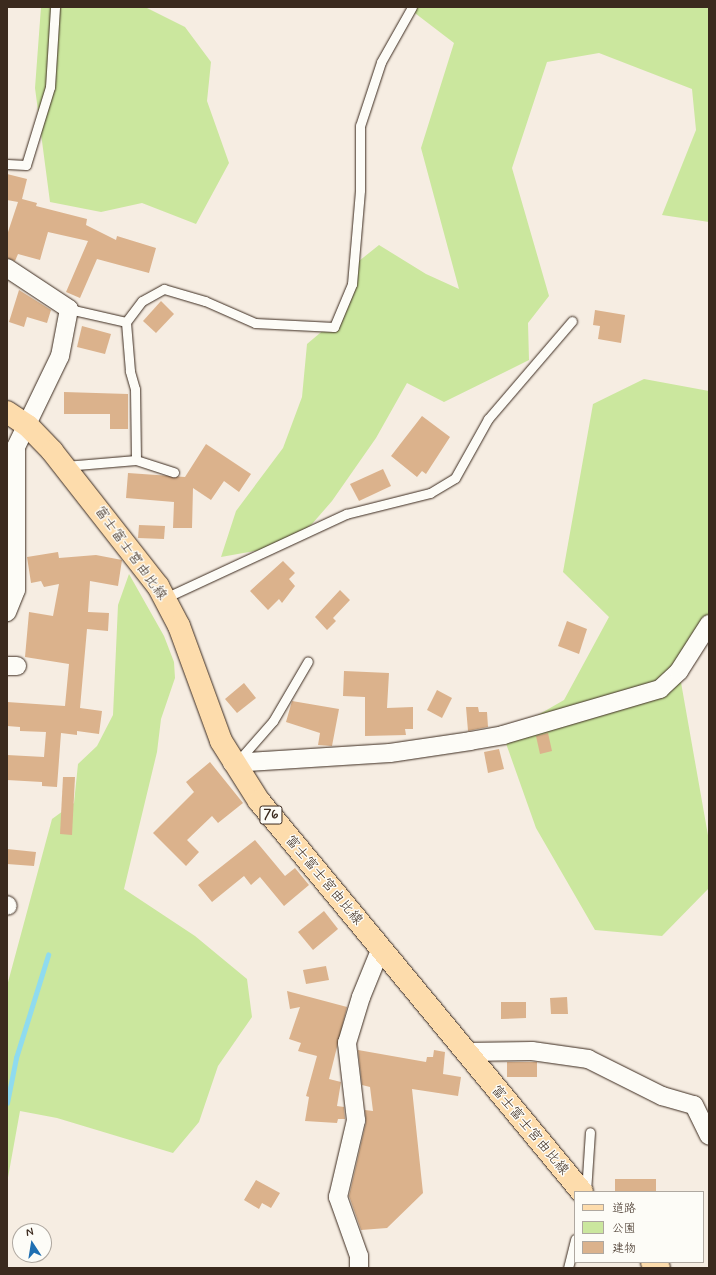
<!DOCTYPE html>
<meta charset="utf-8">
<style>
body{margin:0}
#map{position:relative;width:716px;height:1275px;overflow:hidden;background:#f6ede2;font-family:Mynerve,"Klee One",sans-serif}
div>[style]{position:absolute}
.green>*{inset:0;background:#cbe79e}
.stream>*{height:4.5px;margin:-2.25px;padding:0 2.25px;transform-origin:2.25px;border-radius:2.25px;background:#8fdbef}
.building>*{inset:0;background:#dbb28c}
.roads{filter:drop-shadow(0 0 1px #3b2a1e) drop-shadow(0 0 1px #3b2a1e)}
.lane>*{height:9px;margin:-4.5px;padding:0 4.5px;transform-origin:4.5px;border-radius:4.5px;background:#fdfcf7}
.street>*{height:18px;margin:-9px;padding:0 9px;transform-origin:9px;border-radius:9px;background:#fdfcf7}
.primary>*{height:22px;margin:-11px;padding:0 11px;transform-origin:11px;border-radius:11px;background:#fddcac}
span{translate:-50% -50%;white-space:nowrap;text-align:center;line-height:1.15;-webkit-text-stroke:3px #fdfcf7;paint-order:stroke}
.shield-label span{padding:1px 3px;background:#fdfcf7;border:1px solid;border-radius:3px;-webkit-text-stroke-width:0}
.shield-label{font-size:13px;color:#3b2a1e;font-weight:700}
.street-label{font-size:14px;color:#3b2a1e}
.frame{position:absolute;inset:0;border:8px solid #3b2a1e;pointer-events:none}
.legend{position:absolute;left:574px;top:1191px;width:130px;height:72px;box-sizing:border-box;background:#fdfcf7;border:1px solid #afa8a0;margin:0;padding:5px 7px;list-style:none;font-size:12px;color:#3b2a1e}
.legend li{display:flex;align-items:center;gap:8px;height:20px}
.legend b{width:20px;border:1px solid #afa8a0}
.north{position:absolute;left:12px;top:1223px;width:40px;height:40px;box-sizing:border-box;background:#fdfcf7;border:1px solid #afa8a0;border-radius:50%;rotate:348deg;font-size:11px;font-weight:700;line-height:16px;text-align:center;color:#3b2a1e}
.north::after{content:'';display:block;margin:auto;width:14px;height:18px;background:#1f6fb2;clip-path:polygon(50% 0,100% 100%,50% 72%,0 100%)}
</style>
<div id="map">
<div class="green">
<div style="clip-path:polygon(41px 7px,145px 7px,185px 27px,211px 62px,207px 101px,229px 163px,196px 224px,142px 203px,101px 212px,50px 202px,35px 88px)"></div>
<div style="clip-path:polygon(407px 7px,709px 7px,709px 222px,662px 215px,696px 130px,692px 89px,599px 53px,547px 62px,512px 168px,549px 296px,528px 323px,529px 360px,444px 402px,407px 383px,376px 438px,332px 501px,312px 524px,283px 546px,221px 557px,236px 511px,283px 448px,302px 397px,307px 344px,345px 312px,354px 265px,379px 245px,426px 274px,459px 289px,421px 148px,454px 43px)"></div>
<div style="clip-path:polygon(644px 379px,709px 391px,709px 624px,679px 671px,709px 841px,709px 888px,662px 936px,595px 930px,536px 828px,503px 735px,564px 700px,609px 617px,563px 572px,593px 404px)"></div>
<div style="clip-path:polygon(129px 574px,164px 636px,174px 662px,175px 678px,161px 719px,157px 752px,124px 889px,195px 936px,247px 979px,252px 1017px,218px 1066px,199px 1122px,173px 1153px,57px 1118px,20px 1111px,7px 1183px,7px 986px,52px 819px,74px 803px,78px 764px,97px 746px,113px 715px,118px 605px)"></div>
</div>
<div class="stream">
<div style="left:7px;top:1103px;width:46px;rotate:-78.7deg"></div>
<div style="left:16px;top:1058px;width:108px;rotate:-72.7deg"></div>
</div>
<div class="building">
<div style="clip-path:polygon(7px 174px,27px 179px,22px 199px,37px 203px,36px 206px,87px 219px,86px 225px,116px 240px,117px 236px,156px 248px,149px 273px,97px 259px,80px 298px,66px 292px,88px 241px,48px 232px,40px 260px,18px 254px,15px 261px,7px 258px,7px 235px,18px 202px,7px 200px)"></div>
<div style="clip-path:polygon(19px 290px,51px 310px,47px 323px,27px 317px,24px 327px,9px 322px)"></div>
<div style="clip-path:polygon(161px 301px,174px 314px,156px 333px,143px 321px)"></div>
<div style="clip-path:polygon(595px 310px,625px 315px,621px 343px,598px 339px,600px 326px,593px 325px)"></div>
<div style="clip-path:polygon(82px 326px,111px 334px,105px 354px,77px 347px)"></div>
<div style="clip-path:polygon(64px 392px,128px 394px,128px 429px,110px 429px,110px 414px,64px 414px)"></div>
<div style="clip-path:polygon(422px 416px,450px 437px,426px 474px,422px 471px,417px 477px,391px 456px)"></div>
<div style="clip-path:polygon(206px 444px,251px 474px,239px 492px,224px 481px,211px 500px,193px 488px,192px 528px,173px 528px,174px 502px,126px 498px,128px 473px,185px 477px)"></div>
<div style="clip-path:polygon(383px 469px,391px 486px,359px 501px,350px 484px)"></div>
<div style="clip-path:polygon(139px 525px,165px 526px,164px 539px,138px 538px)"></div>
<div style="clip-path:polygon(58px 552px,59px 558px,96px 555px,122px 560px,118px 586px,90px 581px,88px 612px,109px 613px,108px 631px,87px 629px,80px 708px,102px 711px,99px 734px,77px 731px,77px 735px,61px 733px,57px 787px,42px 786px,42px 782px,7px 780px,7px 755px,44px 757px,46px 732px,20px 731px,20px 727px,7px 726px,7px 702px,65px 706px,69px 664px,25px 657px,29px 612px,53px 616px,59px 584px,44px 587px,41px 581px,31px 583px,27px 557px)"></div>
<div style="clip-path:polygon(283px 561px,295px 573px,289px 579px,295px 586px,282px 603px,279px 599px,268px 610px,250px 591px)"></div>
<div style="clip-path:polygon(340px 590px,350px 600px,333px 618px,336px 621px,327px 630px,315px 617px)"></div>
<div style="clip-path:polygon(567px 621px,587px 629px,579px 654px,558px 646px)"></div>
<div style="clip-path:polygon(344px 671px,389px 673px,387px 708px,413px 707px,413px 729px,405px 729px,406px 735px,365px 736px,365px 697px,343px 696px)"></div>
<div style="clip-path:polygon(244px 683px,256px 698px,237px 713px,225px 699px)"></div>
<div style="clip-path:polygon(437px 690px,452px 698px,442px 718px,427px 710px)"></div>
<div style="clip-path:polygon(292px 701px,339px 709px,332px 746px,318px 745px,320px 733px,286px 722px)"></div>
<div style="clip-path:polygon(466px 707px,478px 707px,479px 712px,487px 712px,488px 727px,468px 731px)"></div>
<div style="clip-path:polygon(548px 733px,552px 751px,540px 754px,536px 736px)"></div>
<div style="clip-path:polygon(499px 749px,504px 769px,488px 773px,484px 752px)"></div>
<div style="clip-path:polygon(210px 762px,243px 803px,218px 823px,212px 816px,187px 840px,199px 852px,186px 866px,153px 833px,194px 792px,186px 782px)"></div>
<div style="clip-path:polygon(63px 777px,75px 777px,72px 835px,60px 834px)"></div>
<div style="clip-path:polygon(255px 840px,285px 876px,295px 868px,309px 885px,284px 906px,260px 877px,251px 885px,244px 876px,212px 902px,198px 885px)"></div>
<div style="clip-path:polygon(7px 849px,36px 852px,34px 866px,7px 864px)"></div>
<div style="clip-path:polygon(324px 911px,338px 929px,313px 950px,298px 932px)"></div>
<div style="clip-path:polygon(326px 966px,329px 980px,306px 984px,303px 970px)"></div>
<div style="clip-path:polygon(287px 991px,347px 1007px,329px 1079px,341px 1082px,337px 1106px,344px 1107px,345px 1119px,338px 1119px,337px 1123px,305px 1121px,309px 1097px,306px 1096px,317px 1056px,298px 1051px,301px 1043px,289px 1039px,300px 1007px,290px 1009px)"></div>
<div style="clip-path:polygon(567px 997px,568px 1014px,551px 1014px,550px 998px)"></div>
<div style="clip-path:polygon(501px 1002px,526px 1002px,526px 1018px,501px 1019px)"></div>
<div style="clip-path:polygon(358px 1050px,426px 1062px,427px 1057px,433px 1057px,434px 1050px,445px 1052px,443px 1074px,461px 1077px,458px 1096px,412px 1089px,423px 1193px,387px 1228px,361px 1230px,349px 1196px,366px 1122px,365px 1110px,373px 1111px,370px 1087px,362px 1085px)"></div>
<div style="clip-path:polygon(507px 1062px,537px 1062px,537px 1077px,507px 1077px)"></div>
<div style="clip-path:polygon(615px 1179px,656px 1179px,656px 1192px,615px 1192px)"></div>
<div style="clip-path:polygon(256px 1180px,280px 1193px,271px 1208px,262px 1203px,259px 1209px,244px 1200px)"></div>
</div>
<div class="roads">
<div class="lane">
<div style="left:7px;top:164px;width:19px;rotate:3deg"></div>
<div style="left:26px;top:165px;width:82px;rotate:-72.9deg"></div>
<div style="left:50px;top:87px;width:80px;rotate:-86.4deg"></div>
<div style="left:69px;top:309px;width:58px;rotate:12.8deg"></div>
<div style="left:126px;top:322px;width:26px;rotate:-53deg"></div>
<div style="left:142px;top:301px;width:25px;rotate:-29deg"></div>
<div style="left:164px;top:289px;width:43px;rotate:16.3deg"></div>
<div style="left:205px;top:301px;width:55px;rotate:23.7deg"></div>
<div style="left:255px;top:323px;width:79px;rotate:2.9deg"></div>
<div style="left:334px;top:327px;width:47px;rotate:-67.3deg"></div>
<div style="left:352px;top:284px;width:94px;rotate:-85.1deg"></div>
<div style="left:360px;top:190px;width:64px;rotate:-90deg"></div>
<div style="left:360px;top:126px;width:67px;rotate:-71.8deg"></div>
<div style="left:381px;top:62px;width:63px;rotate:-60.6deg"></div>
<div style="left:136px;top:460px;width:40px;rotate:18deg"></div>
<div style="left:65px;top:466px;width:71px;rotate:-4.8deg"></div>
<div style="left:136px;top:460px;width:71px;rotate:-90.8deg"></div>
<div style="left:135px;top:389px;width:19px;rotate:-106deg"></div>
<div style="left:130px;top:371px;width:49px;rotate:-94.7deg"></div>
<div style="left:165px;top:598px;width:200px;rotate:-24.9deg"></div>
<div style="left:346px;top:514px;width:87px;rotate:-14deg"></div>
<div style="left:430px;top:493px;width:29px;rotate:-31deg"></div>
<div style="left:455px;top:478px;width:68px;rotate:-60.8deg"></div>
<div style="left:488px;top:419px;width:129px;rotate:-49.4deg"></div>
<div style="left:238px;top:761px;width:53px;rotate:-48.8deg"></div>
<div style="left:273px;top:721px;width:69px;rotate:-59.7deg"></div>
<div style="left:586px;top:1192px;width:60px;rotate:-86.2deg"></div>
<div style="left:568px;top:1268px;width:30px;rotate:-76deg"></div>
</div>
<div class="street">
<div style="left:7px;top:268px;width:74px;rotate:33.5deg"></div>
<div style="left:69px;top:309px;width:48px;rotate:100.8deg"></div>
<div style="left:60px;top:356px;width:101px;rotate:115.8deg"></div>
<div style="left:16px;top:447px;width:143px;rotate:90deg"></div>
<div style="left:16px;top:590px;width:24px;rotate:112deg"></div>
<div style="left:7px;top:666px;width:10px"></div>
<div style="left:232px;top:763px;width:158px;rotate:-3.6deg"></div>
<div style="left:390px;top:753px;width:81px;rotate:-8.5deg"></div>
<div style="left:470px;top:741px;width:34px;rotate:-10deg"></div>
<div style="left:503px;top:735px;width:164px;rotate:-16.3deg"></div>
<div style="left:660px;top:689px;width:26px;rotate:-43deg"></div>
<div style="left:679px;top:671px;width:56px;rotate:-57.4deg"></div>
<div style="left:7px;top:905px;width:1px;rotate:45deg"></div>
<div style="left:466px;top:1052px;width:66px;rotate:-0.9deg"></div>
<div style="left:532px;top:1051px;width:57px;rotate:8.1deg"></div>
<div style="left:588px;top:1059px;width:83px;rotate:26.6deg"></div>
<div style="left:662px;top:1096px;width:33px;rotate:16deg"></div>
<div style="left:694px;top:1105px;width:34px;rotate:64deg"></div>
<div style="left:359px;top:1268px;width:12px;rotate:-90deg"></div>
<div style="left:359px;top:1256px;width:63px;rotate:-109.6deg"></div>
<div style="left:338px;top:1197px;width:79px;rotate:-76.8deg"></div>
<div style="left:356px;top:1120px;width:78px;rotate:-96.7deg"></div>
<div style="left:347px;top:1043px;width:48px;rotate:-73.1deg"></div>
<div style="left:361px;top:997px;width:53px;rotate:-67.8deg"></div>
</div>
<div class="primary">
<div style="left:7px;top:412px;width:25px;rotate:34deg"></div>
<div style="left:28px;top:426px;width:35px;rotate:46deg"></div>
<div style="left:52px;top:451px;width:172px;rotate:51.9deg"></div>
<div style="left:158px;top:586px;width:45px;rotate:62.3deg"></div>
<div style="left:179px;top:626px;width:122px;rotate:69.9deg"></div>
<div style="left:221px;top:741px;width:71px;rotate:57.7deg"></div>
<div style="left:259px;top:801px;width:507px;rotate:50.44deg"></div>
<div style="left:652px;top:1262px;width:9px;rotate:41deg"></div>
</div>
</div>
<div class="shield-label">
<span style="left:271px;top:815px">76</span>
</div>
<div class="street-label">
<span style="left:131px;top:553px;rotate:54deg">富士富士宮由比線</span>
<span style="left:324px;top:880px;rotate:50deg">富士富士宮由比線</span>
<span style="left:530px;top:1130px;rotate:50deg">富士富士宮由比線</span>
</div>
<div class="frame"></div>
<ul class="legend">
<li><b style="height:5px;background:#fddcac"></b>道路</li>
<li><b style="height:11px;background:#cbe79e"></b>公園</li>
<li><b style="height:11px;background:#dbb28c"></b>建物</li>
</ul>
<div class="north">N</div>
</div>
